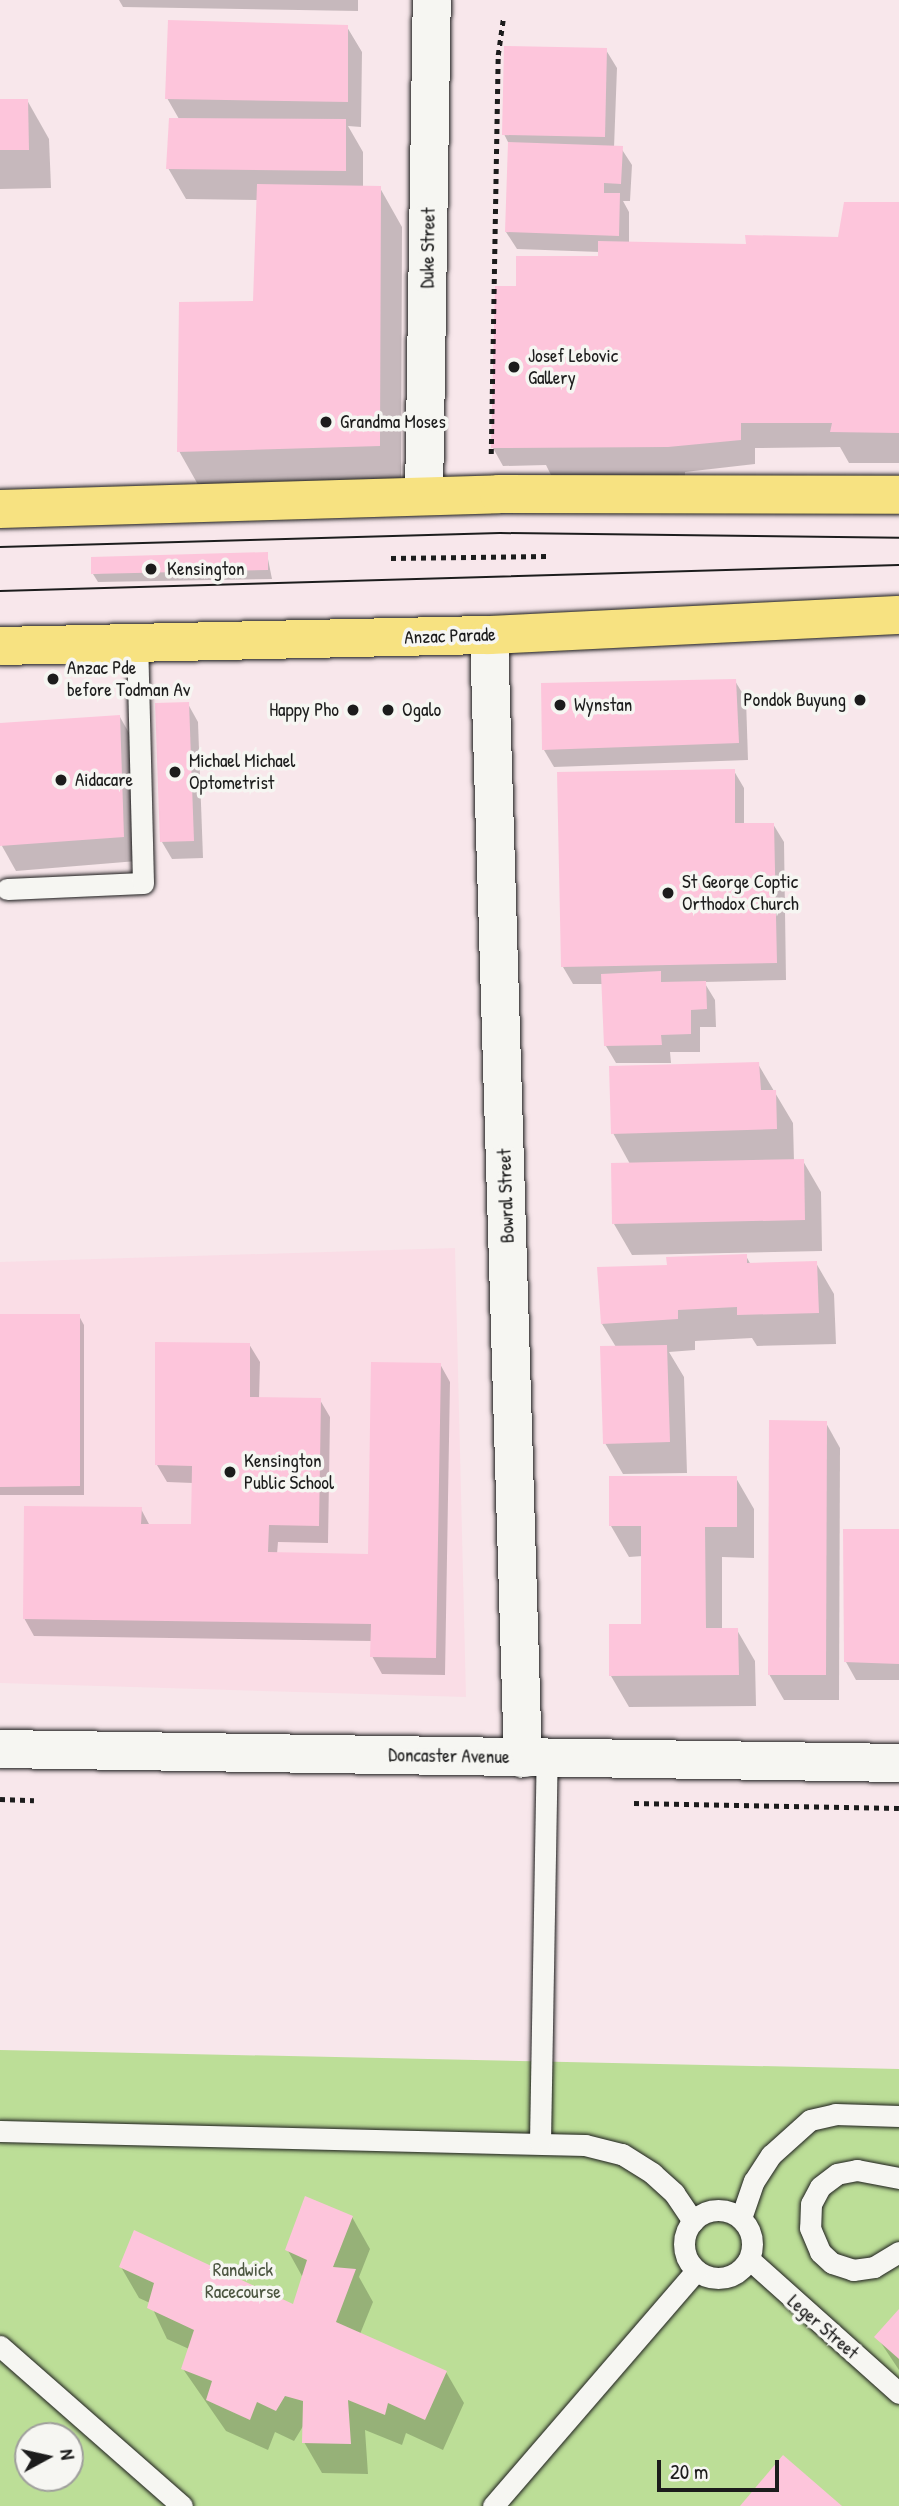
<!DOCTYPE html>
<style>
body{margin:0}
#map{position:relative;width:899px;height:2506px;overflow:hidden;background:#f8e7eb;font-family:"Patrick Hand",sans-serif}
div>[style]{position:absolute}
.built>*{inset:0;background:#fadde6}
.green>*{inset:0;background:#bcde97}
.shadow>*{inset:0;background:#0003}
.building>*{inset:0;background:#fdc5db}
.path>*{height:4.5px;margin-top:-2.25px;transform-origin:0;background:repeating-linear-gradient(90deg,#1c1c1c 0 5px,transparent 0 10px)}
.roads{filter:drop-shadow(0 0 2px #1c1c1c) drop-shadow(0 0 2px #1c1c1c)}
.lane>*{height:21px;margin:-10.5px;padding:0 10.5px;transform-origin:10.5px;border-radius:10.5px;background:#f6f6f2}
.lane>.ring{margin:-10.5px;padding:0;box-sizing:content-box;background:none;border:21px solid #f6f6f2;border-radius:50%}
.street>*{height:38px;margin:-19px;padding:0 19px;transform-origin:19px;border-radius:19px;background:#f6f6f2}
.secondary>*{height:38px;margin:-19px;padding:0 19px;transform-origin:19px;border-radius:19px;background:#f6f6f2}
.primary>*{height:38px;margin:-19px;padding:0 19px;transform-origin:19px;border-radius:19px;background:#f7e281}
.tram>*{height:2px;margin:-1px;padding:0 1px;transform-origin:1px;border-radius:1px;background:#1c1c1c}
.dots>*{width:19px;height:19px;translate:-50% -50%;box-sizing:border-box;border:4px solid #f6f6f2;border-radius:50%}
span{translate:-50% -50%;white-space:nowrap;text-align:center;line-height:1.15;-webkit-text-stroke:7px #f6f6f2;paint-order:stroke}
.street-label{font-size:19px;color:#1c1c1c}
.poi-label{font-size:19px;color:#1c1c1c}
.left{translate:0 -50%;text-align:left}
.right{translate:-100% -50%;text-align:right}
.park-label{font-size:19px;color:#4c5641}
.north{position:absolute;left:14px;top:2422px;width:70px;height:70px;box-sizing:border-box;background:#f6f6f2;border:2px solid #9f9f9c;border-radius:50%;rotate:82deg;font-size:19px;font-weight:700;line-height:28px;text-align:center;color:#1c1c1c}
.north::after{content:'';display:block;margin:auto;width:24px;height:32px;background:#1c1c1c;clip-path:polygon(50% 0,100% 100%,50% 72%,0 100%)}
.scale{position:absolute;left:657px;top:2460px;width:122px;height:32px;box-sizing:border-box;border:4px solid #1c1c1c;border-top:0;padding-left:9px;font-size:21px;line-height:24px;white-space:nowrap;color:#1c1c1c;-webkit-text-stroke:5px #f6f6f2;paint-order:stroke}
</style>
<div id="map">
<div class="built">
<div style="clip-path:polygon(455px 1248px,466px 1697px,0 1683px,0 1262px)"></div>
</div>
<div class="green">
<div style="clip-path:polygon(evenodd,0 2050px,899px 2069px,899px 2506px,0 2506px,0 2050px,28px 2436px,70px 2436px,70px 2478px,28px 2478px,28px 2436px)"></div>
</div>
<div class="shadow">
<div style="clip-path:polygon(119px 0,358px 0,358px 11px,123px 7px)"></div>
<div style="clip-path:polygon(347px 27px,362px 52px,361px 127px,348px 126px,363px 152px,363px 188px,380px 188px,402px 227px,401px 484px,201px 490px,179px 451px,255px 303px,258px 200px,186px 199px,168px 168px,179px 119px,167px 98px)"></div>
<div style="clip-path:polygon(606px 50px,617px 68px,614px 148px,621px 148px,632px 165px,630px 201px,623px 201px,629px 212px,629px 243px,748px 246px,840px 238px,899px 204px,899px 463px,849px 463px,840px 447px,755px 448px,755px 464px,685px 472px,685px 478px,553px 479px,546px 465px,503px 466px,493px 448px,497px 288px,517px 288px,600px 257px,600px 252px,517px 249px,506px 232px,509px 144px,504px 134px)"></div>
<div style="clip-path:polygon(0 100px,27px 100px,49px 139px,51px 188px,0 189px)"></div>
<div style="clip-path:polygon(267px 554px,272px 579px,98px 582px,93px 574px)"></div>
<div style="clip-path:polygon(735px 681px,746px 699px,748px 760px,554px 767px,544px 750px)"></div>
<div style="clip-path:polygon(188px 704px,198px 722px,203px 858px,172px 859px,162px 842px)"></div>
<div style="clip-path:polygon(120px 717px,134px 742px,137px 861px,16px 871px,2px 846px,0 724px)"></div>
<div style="clip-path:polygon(734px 771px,744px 788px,744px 825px,773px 824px,784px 842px,786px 980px,704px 982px,715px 1000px,716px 1027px,700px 1027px,700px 1052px,670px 1052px,671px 1063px,616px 1063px,606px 1046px,603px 984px,573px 984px,563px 967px)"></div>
<div style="clip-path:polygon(758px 1064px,793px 1123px,794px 1161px,803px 1161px,821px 1192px,822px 1251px,632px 1255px,614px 1224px,630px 1164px,613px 1133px)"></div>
<div style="clip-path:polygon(746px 1256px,751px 1265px,816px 1263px,834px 1294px,836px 1344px,757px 1346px,752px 1338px,695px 1341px,695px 1350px,669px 1352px,684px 1377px,687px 1473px,623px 1474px,605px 1443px,616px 1347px,602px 1324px,669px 1267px)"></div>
<div style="clip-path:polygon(0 1316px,79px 1316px,84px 1325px,84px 1495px,0 1495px)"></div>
<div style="clip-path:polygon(249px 1344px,260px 1362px,259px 1399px,320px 1400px,330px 1417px,328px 1543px,278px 1542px,277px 1554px,370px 1556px,440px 1364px,450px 1382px,445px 1675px,382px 1674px,372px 1656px,372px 1641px,34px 1636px,24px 1618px,141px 1509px,150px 1526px,193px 1526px,193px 1483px,167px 1482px,157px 1465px)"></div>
<div style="clip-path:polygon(826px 1423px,840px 1448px,839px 1700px,784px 1700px,769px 1674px)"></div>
<div style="clip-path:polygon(736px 1478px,754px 1509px,754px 1558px,722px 1557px,722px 1630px,737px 1630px,755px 1661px,756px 1706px,629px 1707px,611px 1676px,643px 1626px,643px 1556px,629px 1557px,611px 1526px)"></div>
<div style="clip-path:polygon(899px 1531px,899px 1680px,856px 1680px,846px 1662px)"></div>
<div style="clip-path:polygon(352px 2217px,370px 2249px,359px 2277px,373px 2302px,360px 2334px,446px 2372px,464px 2403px,443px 2450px,406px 2433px,402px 2445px,365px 2430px,368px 2474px,322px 2473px,304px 2442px,305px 2423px,294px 2441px,275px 2432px,268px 2450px,226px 2431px,183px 2369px,189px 2349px,167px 2339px,150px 2303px,139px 2298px,121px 2267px,294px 2307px,303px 2278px,287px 2249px)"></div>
<div style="clip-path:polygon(899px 2311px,899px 2370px,877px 2337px)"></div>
</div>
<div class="building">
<div style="clip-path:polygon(168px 20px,348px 25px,348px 102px,165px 99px)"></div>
<div style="clip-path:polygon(504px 46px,607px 48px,605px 137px,502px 135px)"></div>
<div style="clip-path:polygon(0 99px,28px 99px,29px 150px,0 150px)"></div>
<div style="clip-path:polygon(169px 118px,346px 119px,346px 171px,166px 169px)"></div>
<div style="clip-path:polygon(508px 142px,623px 146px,621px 184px,604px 183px,604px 193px,620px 193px,619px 236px,505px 232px)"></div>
<div style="clip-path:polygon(257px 184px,381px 186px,380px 446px,177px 452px,179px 302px,253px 301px)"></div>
<div style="clip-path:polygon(844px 202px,899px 202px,899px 433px,830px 432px,832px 423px,741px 423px,741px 440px,668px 447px,491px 448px,495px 286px,516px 286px,516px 256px,598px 256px,598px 241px,746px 244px,745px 235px,838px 237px)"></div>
<div style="clip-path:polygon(268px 552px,268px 570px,91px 574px,91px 557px)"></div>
<div style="clip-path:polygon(736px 679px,739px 743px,542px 750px,541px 683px)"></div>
<div style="clip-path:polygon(189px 702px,194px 841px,160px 842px,155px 703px)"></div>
<div style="clip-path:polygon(120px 715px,124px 837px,0 846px,0 723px)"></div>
<div style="clip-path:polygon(735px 769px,735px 823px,774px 823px,777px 963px,561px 967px,557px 772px)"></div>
<div style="clip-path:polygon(661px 971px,661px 982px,706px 981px,707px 1009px,691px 1010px,691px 1034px,661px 1035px,662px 1045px,604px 1046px,601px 974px)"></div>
<div style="clip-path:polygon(759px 1062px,761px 1090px,776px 1090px,777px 1129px,611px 1134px,609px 1066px)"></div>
<div style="clip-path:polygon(804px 1159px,805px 1220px,612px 1224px,611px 1163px)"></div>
<div style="clip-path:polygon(747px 1254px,747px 1263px,817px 1261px,819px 1313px,737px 1315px,737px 1307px,678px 1310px,678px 1319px,601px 1324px,597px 1267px,667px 1265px,666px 1257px)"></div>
<div style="clip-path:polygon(0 1314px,80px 1314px,80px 1486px,0 1487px)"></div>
<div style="clip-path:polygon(155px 1342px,250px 1343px,250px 1397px,321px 1398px,319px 1526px,269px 1525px,268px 1552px,368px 1554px,371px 1362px,441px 1363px,436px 1658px,370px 1657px,371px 1624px,23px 1619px,24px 1506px,142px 1507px,141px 1524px,191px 1524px,192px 1466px,155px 1465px)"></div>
<div style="clip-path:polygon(667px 1345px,670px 1442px,603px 1444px,600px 1346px)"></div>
<div style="clip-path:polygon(769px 1420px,827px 1421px,826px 1675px,768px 1675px)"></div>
<div style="clip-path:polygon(609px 1476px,737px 1476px,737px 1527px,705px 1527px,706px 1628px,738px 1628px,739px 1675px,609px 1676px,609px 1624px,641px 1624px,641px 1526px,609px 1526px)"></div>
<div style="clip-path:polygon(843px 1529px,899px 1529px,899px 1664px,844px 1662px)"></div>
<div style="clip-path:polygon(305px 2196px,353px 2216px,333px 2267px,356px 2269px,336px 2322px,447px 2371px,425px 2420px,388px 2403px,385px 2415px,348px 2400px,351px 2444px,302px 2443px,303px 2401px,285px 2396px,276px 2411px,257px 2402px,250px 2420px,206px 2400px,212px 2381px,181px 2369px,194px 2330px,147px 2308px,154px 2283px,119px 2267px,134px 2230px,293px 2304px,307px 2260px,285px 2250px)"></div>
<div style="clip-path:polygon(899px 2309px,899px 2359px,874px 2337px)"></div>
<div style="clip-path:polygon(783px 2455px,842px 2506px,740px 2506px)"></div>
</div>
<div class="path">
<div style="left:491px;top:454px;width:399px;rotate:-89deg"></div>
<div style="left:498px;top:55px;width:36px;rotate:-82deg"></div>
<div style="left:391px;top:558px;width:156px;rotate:-0.7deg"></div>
<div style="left:0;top:1799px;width:34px;rotate:2deg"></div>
<div style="left:634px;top:1803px;width:265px;rotate:1.1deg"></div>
</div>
<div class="roads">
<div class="lane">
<div style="left:7px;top:889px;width:136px;rotate:-2.5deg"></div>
<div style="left:143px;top:883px;width:238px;rotate:-91.4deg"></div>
<div style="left:0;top:2131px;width:585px;rotate:1.37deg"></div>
<div style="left:585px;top:2145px;width:38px;rotate:14deg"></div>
<div style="left:622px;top:2154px;width:36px;rotate:32deg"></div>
<div style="left:652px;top:2173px;width:30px;rotate:42deg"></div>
<div style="left:674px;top:2193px;width:34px;rotate:56deg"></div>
<div style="left:540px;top:2142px;width:384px;rotate:-89deg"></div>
<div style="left:899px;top:2178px;width:43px;rotate:-169.2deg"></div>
<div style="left:857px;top:2170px;width:20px;rotate:169deg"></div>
<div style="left:837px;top:2174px;width:21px;rotate:143deg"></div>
<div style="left:820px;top:2187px;width:19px;rotate:118deg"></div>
<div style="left:811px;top:2204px;width:24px;rotate:92deg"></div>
<div style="left:810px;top:2228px;width:26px;rotate:67deg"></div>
<div style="left:820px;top:2252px;width:16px;rotate:43deg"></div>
<div style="left:832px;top:2263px;width:22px;rotate:18deg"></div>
<div style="left:853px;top:2270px;width:21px;rotate:-8deg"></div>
<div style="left:874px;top:2267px;width:29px;rotate:-31deg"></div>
<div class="ring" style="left:684px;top:2210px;width:47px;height:47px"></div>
<div style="left:741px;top:2218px;width:39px;rotate:-71deg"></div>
<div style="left:754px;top:2181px;width:31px;rotate:-57deg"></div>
<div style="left:771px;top:2155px;width:52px;rotate:-41.9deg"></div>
<div style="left:810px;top:2120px;width:26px;rotate:-13deg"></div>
<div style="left:835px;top:2114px;width:64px;rotate:1.8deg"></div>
<div style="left:749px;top:2259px;width:201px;rotate:41.8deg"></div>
<div style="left:0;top:2346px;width:242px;rotate:41.3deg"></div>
<div style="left:493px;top:2506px;width:311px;rotate:-49.2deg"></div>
</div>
<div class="street">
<div style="left:489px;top:635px;width:1124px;rotate:88.27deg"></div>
</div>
<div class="secondary">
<div style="left:424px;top:496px;width:496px;rotate:-89.1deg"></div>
<div style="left:0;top:1749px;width:899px;rotate:0.89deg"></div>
</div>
<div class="primary">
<div style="left:0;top:509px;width:499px;rotate:-1.7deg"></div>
<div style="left:499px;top:494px;width:400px;rotate:0.1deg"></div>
<div style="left:0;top:646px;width:489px;rotate:-1.3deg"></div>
<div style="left:489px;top:635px;width:410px;rotate:-2.8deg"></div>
</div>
</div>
<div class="tram">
<div style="left:0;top:547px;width:500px;rotate:-1.6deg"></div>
<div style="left:500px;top:533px;width:399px;rotate:0.7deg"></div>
<div style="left:0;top:591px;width:899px;rotate:-1.66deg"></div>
</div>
<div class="dots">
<div style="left:514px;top:367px;background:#1c1c1c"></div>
<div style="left:326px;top:422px;background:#1c1c1c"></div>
<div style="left:151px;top:569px;background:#1c1c1c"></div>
<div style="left:53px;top:679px;background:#1c1c1c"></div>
<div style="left:860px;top:700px;background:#1c1c1c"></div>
<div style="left:560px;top:705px;background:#1c1c1c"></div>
<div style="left:353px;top:710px;background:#1c1c1c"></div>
<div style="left:388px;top:710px;background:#1c1c1c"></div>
<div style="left:175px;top:772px;background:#1c1c1c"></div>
<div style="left:61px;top:780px;background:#1c1c1c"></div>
<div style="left:668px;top:893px;background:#1c1c1c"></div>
<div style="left:230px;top:1472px;background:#1c1c1c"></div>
</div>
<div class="street-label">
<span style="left:428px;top:248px;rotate:-89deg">Duke Street</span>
<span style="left:450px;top:636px;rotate:-2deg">Anzac Parade</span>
<span style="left:506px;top:1196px;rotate:-92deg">Bowral Street</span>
<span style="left:449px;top:1756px;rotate:1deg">Doncaster Avenue</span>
<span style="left:823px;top:2327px;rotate:41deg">Leger Street</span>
</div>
<div class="poi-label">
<span class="left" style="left:528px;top:367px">Josef Lebovic<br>Gallery</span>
<span class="left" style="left:340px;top:422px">Grandma Moses</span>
<span class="left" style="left:167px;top:569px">Kensington</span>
<span class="left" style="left:67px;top:679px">Anzac Pde<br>before Todman Av</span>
<span class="right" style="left:846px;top:700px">Pondok Buyung</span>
<span class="left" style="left:574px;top:705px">Wynstan</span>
<span class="right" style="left:339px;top:710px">Happy Pho</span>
<span class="left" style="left:402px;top:710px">Ogalo</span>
<span class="left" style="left:189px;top:772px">Michael Michael<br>Optometrist</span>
<span class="left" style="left:75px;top:780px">Aidacare</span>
<span class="left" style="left:682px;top:893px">St George Coptic<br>Orthodox Church</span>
<span class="left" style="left:244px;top:1472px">Kensington<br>Public School</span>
</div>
<div class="park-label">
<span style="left:243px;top:2281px">Randwick<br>Racecourse</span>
</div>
<div class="north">N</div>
<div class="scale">20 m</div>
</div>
